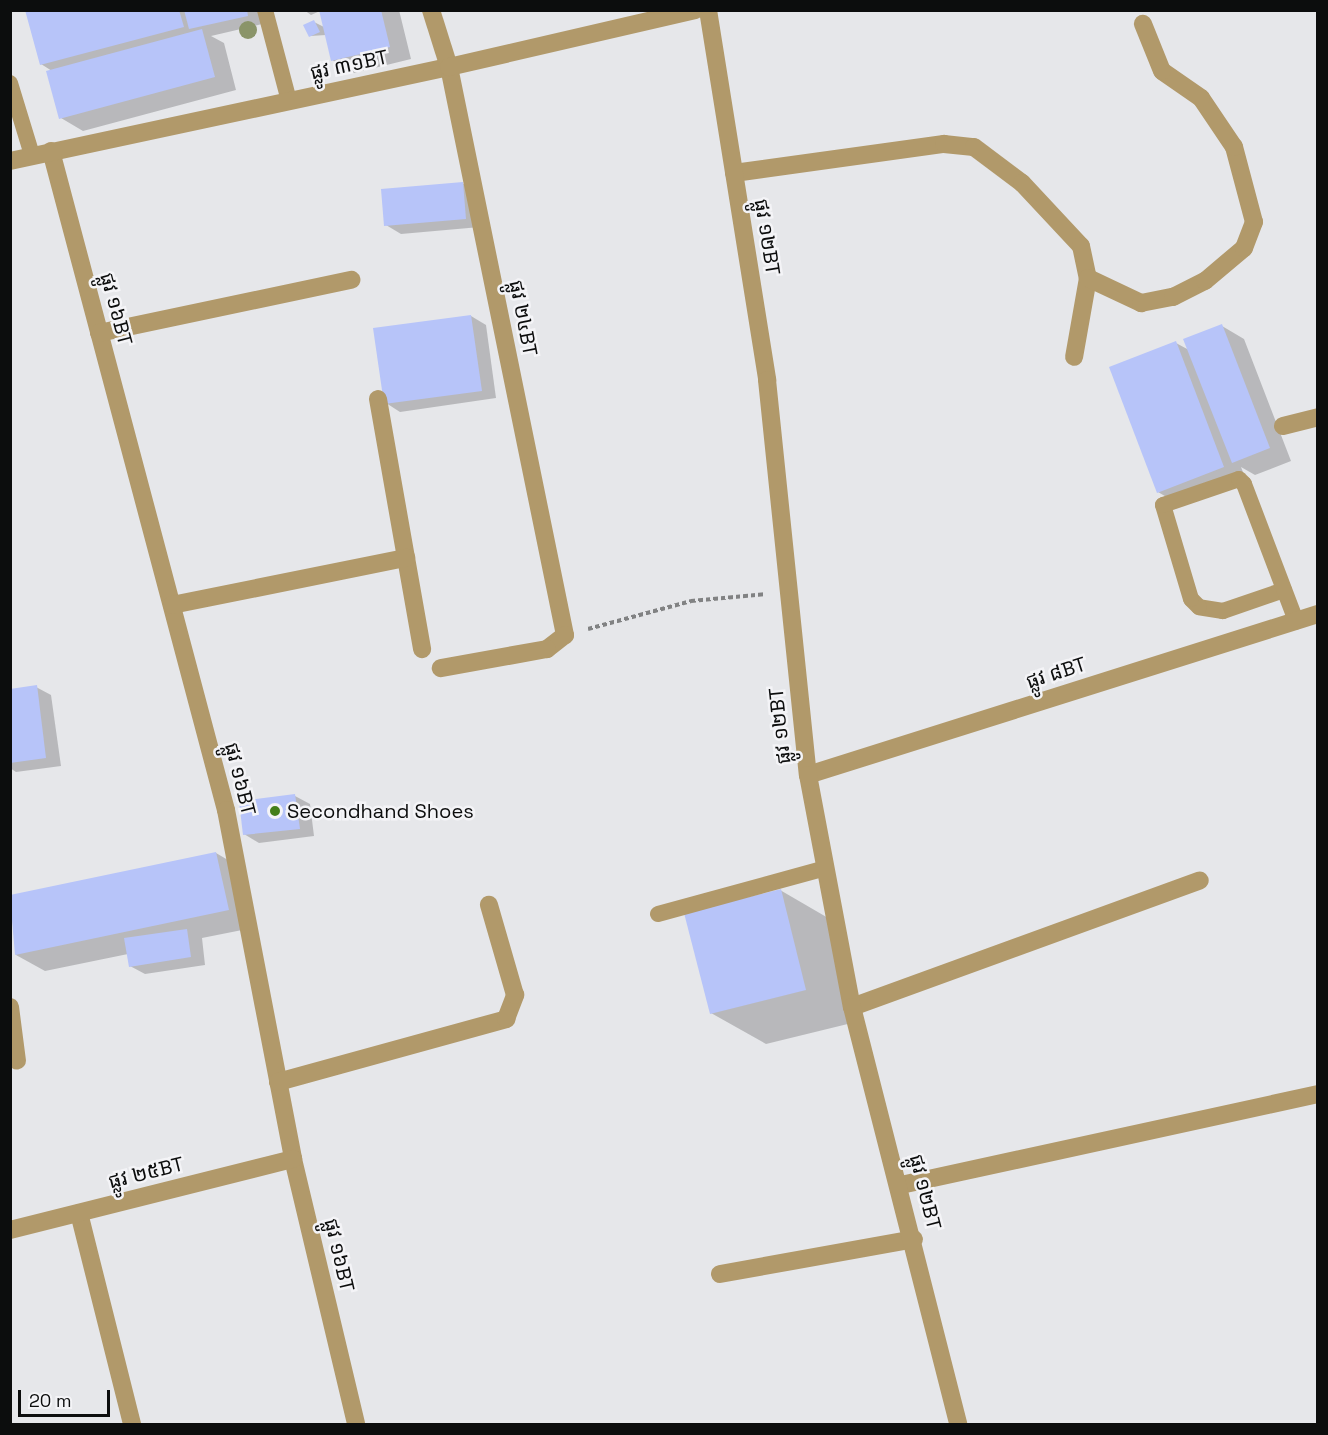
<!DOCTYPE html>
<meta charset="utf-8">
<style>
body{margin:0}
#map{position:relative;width:1328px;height:1435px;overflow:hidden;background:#e6e7ea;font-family:"Space Grotesk","Noto Sans Khmer",sans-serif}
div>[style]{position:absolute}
.shadow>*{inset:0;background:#0003}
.building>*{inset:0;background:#b7c4f9}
.path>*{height:4px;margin-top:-2px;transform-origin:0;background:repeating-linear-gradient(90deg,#818283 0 4.5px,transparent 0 7.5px)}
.service>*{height:16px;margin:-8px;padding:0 8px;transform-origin:8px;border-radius:8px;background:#b1996a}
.minor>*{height:18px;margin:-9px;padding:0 9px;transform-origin:9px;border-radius:9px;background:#b1996a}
.tertiary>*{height:18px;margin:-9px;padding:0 9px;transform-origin:9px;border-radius:9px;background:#b1996a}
.trees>*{width:18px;height:18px;margin:-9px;border-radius:50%;background:#8a9469}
.dots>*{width:16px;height:16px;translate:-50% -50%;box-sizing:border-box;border:3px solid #f4f4f7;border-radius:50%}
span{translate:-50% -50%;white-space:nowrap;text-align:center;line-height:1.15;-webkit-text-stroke:5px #f4f4f7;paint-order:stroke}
.street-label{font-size:20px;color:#0c0d0d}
.poi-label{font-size:20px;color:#0c0d0d}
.left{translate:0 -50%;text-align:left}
.frame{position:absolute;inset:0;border:12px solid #0c0d0d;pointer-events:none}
.scale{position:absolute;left:18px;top:1390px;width:92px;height:27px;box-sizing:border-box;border:3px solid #0c0d0d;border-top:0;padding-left:8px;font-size:18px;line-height:21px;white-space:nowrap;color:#0c0d0d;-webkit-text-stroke:4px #f4f4f7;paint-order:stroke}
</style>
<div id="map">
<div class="shadow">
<div style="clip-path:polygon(26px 10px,259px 10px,262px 24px,211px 36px,224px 43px,236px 90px,83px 131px,61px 118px,52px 71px,41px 64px)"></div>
<div style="clip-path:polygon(399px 10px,411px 59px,354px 73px,332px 60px,326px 35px,310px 36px,314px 22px,324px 27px,320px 11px,311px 15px,304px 10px)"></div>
<div style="clip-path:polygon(462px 183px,477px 192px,480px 227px,401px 234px,386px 225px)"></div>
<div style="clip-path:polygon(471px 316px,486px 325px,496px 398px,400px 412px,386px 403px)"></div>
<div style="clip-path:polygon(1222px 326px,1244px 339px,1291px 461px,1255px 475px,1241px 467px,1246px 480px,1180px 505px,1158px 492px,1176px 343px,1189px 350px)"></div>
<div style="clip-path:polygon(36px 687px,51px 695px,61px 766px,16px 772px,10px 768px,10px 690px)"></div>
<div style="clip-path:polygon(295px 796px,310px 804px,314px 836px,259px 843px,244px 834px)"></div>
<div style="clip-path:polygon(216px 853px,245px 870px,257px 927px,202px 938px,205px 965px,145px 974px,130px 966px,128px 954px,45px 971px,16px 955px,10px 896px)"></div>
<div style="clip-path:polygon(780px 890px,835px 922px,860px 1021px,766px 1044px,711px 1013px)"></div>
</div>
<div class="building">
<div style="clip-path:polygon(25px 10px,179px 10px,184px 27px,40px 65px)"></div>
<div style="clip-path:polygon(184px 10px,247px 10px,248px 16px,189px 29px)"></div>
<div style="clip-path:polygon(319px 10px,381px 10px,390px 47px,331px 61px)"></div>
<div style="clip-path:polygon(314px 20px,320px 32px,309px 37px,303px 25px)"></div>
<div style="clip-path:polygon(202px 29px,215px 77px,59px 119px,46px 71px)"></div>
<div style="clip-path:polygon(463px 182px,466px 219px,384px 226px,381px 189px)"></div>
<div style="clip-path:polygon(471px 315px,482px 391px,384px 404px,373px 328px)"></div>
<div style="clip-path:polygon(1222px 324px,1270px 448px,1232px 463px,1183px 339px)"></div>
<div style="clip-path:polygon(1176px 341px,1224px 467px,1157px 493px,1109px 367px)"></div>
<div style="clip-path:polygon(37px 685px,46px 758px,10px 763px,10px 689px)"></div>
<div style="clip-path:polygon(295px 794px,300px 829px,243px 835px,239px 801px)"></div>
<div style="clip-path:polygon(216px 852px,229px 910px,15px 955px,10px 895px)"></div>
<div style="clip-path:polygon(781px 889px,806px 990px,710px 1014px,684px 913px)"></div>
<div style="clip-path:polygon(187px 929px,191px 957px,129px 967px,124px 938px)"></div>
</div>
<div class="path">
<div style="left:588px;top:629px;width:107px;rotate:-15.2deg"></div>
<div style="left:691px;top:601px;width:75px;rotate:-5.3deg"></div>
</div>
<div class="service">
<div style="left:265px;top:10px;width:94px;rotate:75.2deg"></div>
<div style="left:10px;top:83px;width:75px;rotate:73deg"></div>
<div style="left:1284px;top:590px;width:65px;rotate:161deg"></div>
<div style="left:1223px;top:611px;width:24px;rotate:-171deg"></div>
<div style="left:1199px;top:607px;width:11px;rotate:-135deg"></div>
<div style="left:1191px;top:599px;width:98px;rotate:-106.6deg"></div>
<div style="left:1163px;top:505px;width:80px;rotate:-18.9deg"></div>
<div style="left:1239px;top:479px;width:7px;rotate:45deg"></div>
<div style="left:1244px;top:484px;width:147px;rotate:69.2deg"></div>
<div style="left:658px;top:914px;width:174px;rotate:-15.3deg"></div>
</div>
<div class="minor">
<div style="left:51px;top:151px;width:682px;rotate:75.13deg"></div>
<div style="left:226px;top:810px;width:355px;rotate:79.1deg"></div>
<div style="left:293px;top:1159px;width:272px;rotate:76.6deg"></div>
<div style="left:10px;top:161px;width:449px;rotate:-12.1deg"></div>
<div style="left:449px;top:67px;width:580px;rotate:78.46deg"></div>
<div style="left:565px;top:635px;width:23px;rotate:142deg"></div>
<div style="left:547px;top:649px;width:108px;rotate:169.8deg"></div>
<div style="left:734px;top:173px;width:212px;rotate:-7.9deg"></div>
<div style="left:944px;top:144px;width:30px;rotate:6deg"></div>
<div style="left:974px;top:147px;width:60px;rotate:36.9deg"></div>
<div style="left:1022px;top:183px;width:86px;rotate:46.9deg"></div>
<div style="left:1081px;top:246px;width:33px;rotate:78deg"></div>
<div style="left:1088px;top:278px;width:80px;rotate:100deg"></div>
<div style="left:1088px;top:278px;width:59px;rotate:25.3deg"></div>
<div style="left:1141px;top:303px;width:33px;rotate:-11deg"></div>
<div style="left:1173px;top:297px;width:36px;rotate:-27deg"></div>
<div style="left:1205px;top:281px;width:51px;rotate:-40.2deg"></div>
<div style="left:1244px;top:248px;width:28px;rotate:-69deg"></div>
<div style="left:1254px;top:222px;width:78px;rotate:-104.9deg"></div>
<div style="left:1234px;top:147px;width:59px;rotate:-124deg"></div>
<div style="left:1201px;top:98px;width:47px;rotate:-145.3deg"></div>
<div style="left:1162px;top:71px;width:51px;rotate:-112deg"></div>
<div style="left:99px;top:333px;width:258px;rotate:-11.9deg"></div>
<div style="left:378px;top:399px;width:254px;rotate:80deg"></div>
<div style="left:1283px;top:426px;width:36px;rotate:-14deg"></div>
<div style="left:172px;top:605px;width:239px;rotate:-11.4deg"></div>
<div style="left:808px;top:775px;width:535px;rotate:-17.52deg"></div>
<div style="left:10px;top:1007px;width:54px;rotate:82.6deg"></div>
<div style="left:852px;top:1007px;width:370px;rotate:-20deg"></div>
<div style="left:278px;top:1082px;width:237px;rotate:-15.4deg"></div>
<div style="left:506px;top:1019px;width:26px;rotate:-69deg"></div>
<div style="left:515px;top:995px;width:94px;rotate:-106.1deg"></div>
<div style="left:901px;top:1185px;width:427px;rotate:-12.3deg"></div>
<div style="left:79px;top:1213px;width:218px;rotate:75.9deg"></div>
<div style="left:10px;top:1230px;width:292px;rotate:-14.1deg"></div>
<div style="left:720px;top:1274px;width:197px;rotate:-10.2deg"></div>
</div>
<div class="tertiary">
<div style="left:431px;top:10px;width:60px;rotate:72.5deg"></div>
<div style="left:449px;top:67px;width:253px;rotate:-13deg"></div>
<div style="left:708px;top:10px;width:375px;rotate:80.9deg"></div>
<div style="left:767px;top:380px;width:397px;rotate:84.1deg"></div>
<div style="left:808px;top:775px;width:236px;rotate:79.3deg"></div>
<div style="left:852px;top:1007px;width:430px;rotate:75.7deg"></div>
</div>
<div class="trees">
<div style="left:248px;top:30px"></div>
</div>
<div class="dots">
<div style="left:275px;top:811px;background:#447f1a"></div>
</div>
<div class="street-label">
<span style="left:349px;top:65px;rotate:-12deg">ផ្លូវ ៣១BT</span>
<span style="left:767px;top:237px;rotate:81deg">ផ្លូវ ១២BT</span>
<span style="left:116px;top:309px;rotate:75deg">ផ្លូវ ១៦BT</span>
<span style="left:523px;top:318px;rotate:79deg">ផ្លូវ ២៤BT</span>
<span style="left:1056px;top:673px;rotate:-18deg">ផ្លូវ ៨BT</span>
<span style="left:780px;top:726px;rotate:-96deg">ផ្លូវ ១២BT</span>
<span style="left:240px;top:779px;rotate:76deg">ផ្លូវ ១៦BT</span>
<span style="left:146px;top:1173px;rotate:-14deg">ផ្លូវ ២៥BT</span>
<span style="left:925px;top:1192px;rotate:76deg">ផ្លូវ ១២BT</span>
<span style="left:339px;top:1255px;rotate:77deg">ផ្លូវ ១៦BT</span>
</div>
<div class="poi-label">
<span class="left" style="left:287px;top:811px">Secondhand Shoes</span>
</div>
<div class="frame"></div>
<div class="scale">20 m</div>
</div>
